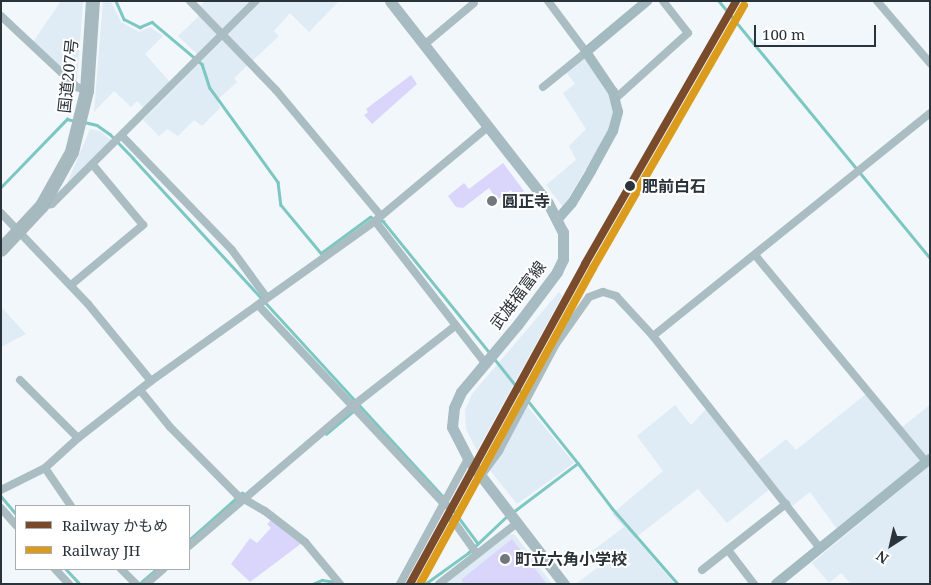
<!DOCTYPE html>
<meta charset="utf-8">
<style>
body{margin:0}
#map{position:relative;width:931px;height:585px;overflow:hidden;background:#f2f7fb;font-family:"Noto Serif","Noto Sans JP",serif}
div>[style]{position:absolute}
.built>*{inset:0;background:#dfebf5}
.green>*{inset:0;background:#dad6fb}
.stream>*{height:2.5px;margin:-1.25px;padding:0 1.25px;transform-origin:1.25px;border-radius:1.25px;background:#7dc7c2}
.street>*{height:8px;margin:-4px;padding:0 4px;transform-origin:4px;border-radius:4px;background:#a9bdc3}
.secondary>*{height:10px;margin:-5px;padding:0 5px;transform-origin:5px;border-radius:5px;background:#a3bbc0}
.primary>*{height:11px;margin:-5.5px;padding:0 5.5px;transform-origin:5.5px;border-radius:5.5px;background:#a6bcc2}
.highway>*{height:14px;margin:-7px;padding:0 7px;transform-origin:7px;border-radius:7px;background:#a5b9bf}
.rail-1>*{height:8px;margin:-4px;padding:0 4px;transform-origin:4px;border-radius:4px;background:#7a4b2a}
.rail-2>*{height:8px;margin:-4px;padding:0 4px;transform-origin:4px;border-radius:4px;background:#db9c1d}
.dots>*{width:14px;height:14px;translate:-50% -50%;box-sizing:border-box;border:2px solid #fff;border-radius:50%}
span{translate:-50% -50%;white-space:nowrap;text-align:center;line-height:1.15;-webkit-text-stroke:4px #fff;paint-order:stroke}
.street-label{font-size:16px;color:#2a333a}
.stop-label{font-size:16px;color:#2a333a;font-weight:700}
.left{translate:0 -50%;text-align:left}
.poi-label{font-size:16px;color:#2a333a;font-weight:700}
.frame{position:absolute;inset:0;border:2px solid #2a333a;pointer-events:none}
.legend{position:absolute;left:15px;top:505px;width:175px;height:65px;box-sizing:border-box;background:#fff;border:1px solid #aaadb0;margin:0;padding:6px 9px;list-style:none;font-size:15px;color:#2a333a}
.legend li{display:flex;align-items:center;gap:10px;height:25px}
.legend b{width:25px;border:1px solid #aaadb0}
.north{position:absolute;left:866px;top:520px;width:50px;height:50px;-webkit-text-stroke:4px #fff;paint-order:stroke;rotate:215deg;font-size:14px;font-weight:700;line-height:20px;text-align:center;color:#2a333a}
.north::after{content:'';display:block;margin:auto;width:18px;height:22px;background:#2a333a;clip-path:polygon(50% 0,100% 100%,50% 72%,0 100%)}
.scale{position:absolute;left:754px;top:25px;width:122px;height:22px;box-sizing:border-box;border:2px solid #2a333a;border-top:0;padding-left:6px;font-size:15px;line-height:18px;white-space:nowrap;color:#2a333a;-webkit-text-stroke:4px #fff;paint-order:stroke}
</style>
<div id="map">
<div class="built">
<div style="clip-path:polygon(61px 1px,83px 1px,77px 82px,33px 42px)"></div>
<div style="clip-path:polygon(103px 1px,111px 2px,121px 22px,139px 32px,150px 27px,163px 36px,145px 54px,170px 82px,144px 108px,137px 101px,131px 107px,114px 91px,94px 112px)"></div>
<div style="clip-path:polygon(205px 1px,249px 1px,197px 54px,178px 36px,200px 15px,196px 10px)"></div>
<div style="clip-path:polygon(262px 1px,339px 1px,309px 32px,290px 13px,274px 31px,279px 36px,234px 78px,237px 82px,217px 100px,220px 108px,202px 126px,194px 120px,178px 136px,167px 129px,159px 136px,143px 120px)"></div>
<div style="clip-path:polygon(584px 57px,610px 95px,614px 107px,610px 129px,563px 207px,546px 185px,576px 160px,569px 146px,586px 129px,563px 93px,575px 84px,566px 72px)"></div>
<div style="clip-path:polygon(90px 129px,100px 131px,112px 141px,66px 186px)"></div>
<div style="clip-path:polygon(559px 292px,562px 296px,477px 451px,466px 429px,465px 410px,472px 394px)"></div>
<div style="clip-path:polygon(1px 307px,26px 334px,1px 347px)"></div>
<div style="clip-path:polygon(871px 390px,902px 427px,930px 405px,930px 453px,837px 529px,810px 492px,791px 507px,774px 486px,727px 523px,698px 489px,635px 538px,675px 584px,577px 583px,601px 565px,592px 551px,624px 527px,612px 514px,663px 471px,637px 436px,675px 405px,691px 425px,710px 405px,756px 463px,786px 439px,796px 450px)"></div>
<div style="clip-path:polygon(527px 406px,574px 463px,517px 504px,489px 469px)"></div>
<div style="clip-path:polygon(930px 465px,930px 584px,851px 584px,841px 573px,829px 583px,812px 563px)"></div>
<div style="clip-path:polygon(509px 534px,515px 535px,552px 584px,445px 584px)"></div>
</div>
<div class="green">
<div style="clip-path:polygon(411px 75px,417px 84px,372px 124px,364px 115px,368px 112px,366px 109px)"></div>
<div style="clip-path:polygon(503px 163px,524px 191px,515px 197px,511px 190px,497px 200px,489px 188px,463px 208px,456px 207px,448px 196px,464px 183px,469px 189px)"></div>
<div style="clip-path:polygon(272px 519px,302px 543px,250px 582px,231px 564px,250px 538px,257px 543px,271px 528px,267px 524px)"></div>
<div style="clip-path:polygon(512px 539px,547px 584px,462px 584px,462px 579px)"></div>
</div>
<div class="stream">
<div style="left:116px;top:1px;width:20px;rotate:66deg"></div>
<div style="left:124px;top:19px;width:18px;rotate:27deg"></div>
<div style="left:140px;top:27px;width:13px;rotate:-23deg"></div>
<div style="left:152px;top:22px;width:65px;rotate:40deg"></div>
<div style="left:202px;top:64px;width:25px;rotate:72deg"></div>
<div style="left:210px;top:88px;width:116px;rotate:54.1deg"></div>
<div style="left:278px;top:182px;width:23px;rotate:83deg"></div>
<div style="left:281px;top:205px;width:62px;rotate:50.2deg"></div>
<div style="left:321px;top:253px;width:61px;rotate:-36.3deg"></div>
<div style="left:370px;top:217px;width:14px;rotate:17deg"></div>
<div style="left:383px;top:221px;width:170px;rotate:51deg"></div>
<div style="left:719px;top:1px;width:333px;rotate:50.6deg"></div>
<div style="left:84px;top:122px;width:13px;rotate:13deg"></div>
<div style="left:97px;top:125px;width:16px;rotate:35deg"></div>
<div style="left:110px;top:134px;width:33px;rotate:46deg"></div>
<div style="left:133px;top:158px;width:462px;rotate:47.5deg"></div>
<div style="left:1px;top:187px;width:95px;rotate:-45.9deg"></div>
<div style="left:67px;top:119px;width:9px;rotate:13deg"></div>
<div style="left:493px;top:357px;width:136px;rotate:51.3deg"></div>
<div style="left:326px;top:434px;width:38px;rotate:-40deg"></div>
<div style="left:1px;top:496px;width:23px;rotate:50deg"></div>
<div style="left:448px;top:503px;width:49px;rotate:53.4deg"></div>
<div style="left:513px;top:512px;width:81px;rotate:-37deg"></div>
<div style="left:578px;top:463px;width:56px;rotate:52.9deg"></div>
<div style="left:612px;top:508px;width:101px;rotate:49deg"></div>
<div style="left:189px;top:540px;width:71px;rotate:-41.6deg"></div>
<div style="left:242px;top:493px;width:5px;rotate:22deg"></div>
<div style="left:66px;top:569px;width:21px;rotate:47deg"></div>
<div style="left:139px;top:584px;width:23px;rotate:-41deg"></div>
<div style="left:313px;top:584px;width:10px;rotate:-24deg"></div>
<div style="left:322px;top:580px;width:14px;rotate:8deg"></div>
<div style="left:425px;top:584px;width:53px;rotate:-35.8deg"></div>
<div style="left:468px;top:553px;width:55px;rotate:-43.5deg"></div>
</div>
<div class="street">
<div style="left:190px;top:1px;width:124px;rotate:46deg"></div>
<div style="left:276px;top:90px;width:164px;rotate:50.2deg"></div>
<div style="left:877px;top:1px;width:82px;rotate:49.5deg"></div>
<div style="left:1px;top:16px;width:104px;rotate:43.1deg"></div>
<div style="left:77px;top:87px;width:11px;rotate:22deg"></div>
<div style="left:424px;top:45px;width:65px;rotate:-40deg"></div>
<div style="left:543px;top:87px;width:55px;rotate:-39.1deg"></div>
<div style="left:586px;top:52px;width:64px;rotate:-126.7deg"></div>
<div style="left:616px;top:98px;width:97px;rotate:-42.1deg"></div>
<div style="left:688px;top:33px;width:41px;rotate:-128deg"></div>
<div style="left:122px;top:136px;width:158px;rotate:46deg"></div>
<div style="left:232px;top:250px;width:59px;rotate:53.9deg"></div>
<div style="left:42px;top:206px;width:10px;rotate:-11deg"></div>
<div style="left:52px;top:204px;width:288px;rotate:-44.9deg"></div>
<div style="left:1px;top:213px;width:126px;rotate:46.3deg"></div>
<div style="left:88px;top:304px;width:99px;rotate:50.7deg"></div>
<div style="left:375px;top:221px;width:180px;rotate:52.2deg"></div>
<div style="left:755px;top:255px;width:268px;rotate:50.4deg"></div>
<div style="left:71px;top:285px;width:94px;rotate:-39.8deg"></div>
<div style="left:143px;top:225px;width:78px;rotate:-129.8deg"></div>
<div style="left:258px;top:305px;width:274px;rotate:46.9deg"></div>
<div style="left:653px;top:336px;width:356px;rotate:-38.8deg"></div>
<div style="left:20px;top:380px;width:82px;rotate:45deg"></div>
<div style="left:140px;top:390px;width:48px;rotate:51deg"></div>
<div style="left:170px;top:427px;width:95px;rotate:45.4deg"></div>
<div style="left:237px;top:495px;width:32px;rotate:30deg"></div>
<div style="left:265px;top:511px;width:51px;rotate:37.8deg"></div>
<div style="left:305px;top:542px;width:55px;rotate:50.2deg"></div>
<div style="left:45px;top:468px;width:46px;rotate:55.6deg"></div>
<div style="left:481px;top:476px;width:31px;rotate:-54deg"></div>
<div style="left:499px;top:451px;width:121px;rotate:-62deg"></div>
<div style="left:556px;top:344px;width:57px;rotate:-54.9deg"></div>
<div style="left:589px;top:297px;width:15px;rotate:-20deg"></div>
<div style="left:603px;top:292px;width:14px;rotate:17deg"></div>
<div style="left:616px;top:296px;width:54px;rotate:47.2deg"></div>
<div style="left:653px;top:336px;width:270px;rotate:51.8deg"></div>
<div style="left:1px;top:490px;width:49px;rotate:-26.6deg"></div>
<div style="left:45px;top:468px;width:45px;rotate:-42.3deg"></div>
<div style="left:78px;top:438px;width:93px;rotate:-38deg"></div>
<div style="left:151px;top:381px;width:275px;rotate:-35.5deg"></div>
<div style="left:375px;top:221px;width:147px;rotate:-39.8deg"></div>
<div style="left:1px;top:508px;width:23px;rotate:49deg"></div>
<div style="left:452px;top:519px;width:43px;rotate:54.5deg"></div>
<div style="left:189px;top:546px;width:217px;rotate:-40.5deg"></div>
<div style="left:354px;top:405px;width:128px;rotate:-38deg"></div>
<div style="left:728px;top:550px;width:43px;rotate:52.6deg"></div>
<div style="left:55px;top:569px;width:21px;rotate:47deg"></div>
<div style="left:121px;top:569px;width:21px;rotate:45deg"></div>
<div style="left:702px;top:570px;width:107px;rotate:-38.2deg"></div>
<div style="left:146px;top:584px;width:23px;rotate:-41deg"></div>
<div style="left:400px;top:584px;width:142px;rotate:-61.5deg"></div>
<div style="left:439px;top:584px;width:99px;rotate:-38deg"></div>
</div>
<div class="secondary">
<div style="left:558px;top:219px;width:21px;rotate:-49deg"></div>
<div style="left:572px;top:203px;width:37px;rotate:-59deg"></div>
<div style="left:591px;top:171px;width:46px;rotate:-61.2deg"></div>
<div style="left:613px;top:131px;width:20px;rotate:-75deg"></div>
<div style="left:618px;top:112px;width:21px;rotate:-104deg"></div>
<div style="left:613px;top:92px;width:48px;rotate:-124deg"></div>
<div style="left:586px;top:52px;width:80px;rotate:-39.9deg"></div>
<div style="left:776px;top:584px;width:198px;rotate:-39.1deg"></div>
</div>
<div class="primary">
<div style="left:390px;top:1px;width:256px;rotate:52deg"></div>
<div style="left:548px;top:203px;width:33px;rotate:63deg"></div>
<div style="left:563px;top:232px;width:27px;rotate:90deg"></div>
<div style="left:563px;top:259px;width:14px;rotate:115deg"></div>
<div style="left:557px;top:272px;width:65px;rotate:126.9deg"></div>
<div style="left:518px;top:324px;width:89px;rotate:130deg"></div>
<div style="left:461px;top:392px;width:17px;rotate:114deg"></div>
<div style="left:454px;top:408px;width:19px;rotate:96deg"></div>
<div style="left:452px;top:427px;width:36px;rotate:63deg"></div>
<div style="left:468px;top:459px;width:158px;rotate:52.5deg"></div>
</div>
<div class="highway">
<div style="left:1px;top:250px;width:60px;rotate:-47deg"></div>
<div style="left:42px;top:206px;width:62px;rotate:-60.9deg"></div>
<div style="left:72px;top:152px;width:63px;rotate:-76.2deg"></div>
<div style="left:87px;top:91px;width:90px;rotate:-86.2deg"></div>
</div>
<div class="rail-1">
<div style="left:410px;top:584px;width:365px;rotate:-61.3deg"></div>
<div style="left:585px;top:264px;width:303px;rotate:-60.1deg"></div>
</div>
<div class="rail-2">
<div style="left:420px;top:584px;width:360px;rotate:-61.3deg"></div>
<div style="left:593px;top:268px;width:303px;rotate:-60.1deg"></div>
</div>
<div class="dots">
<div style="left:630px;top:186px;background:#2a333a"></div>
<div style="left:492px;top:201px;background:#70787e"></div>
<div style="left:505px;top:559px;background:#70787e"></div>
</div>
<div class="street-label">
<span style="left:68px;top:76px;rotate:-84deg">国道207号</span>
<span style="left:518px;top:295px;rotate:-53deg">武雄福富線</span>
</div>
<div class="stop-label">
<span class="left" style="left:642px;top:186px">肥前白石</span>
</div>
<div class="poi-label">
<span class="left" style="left:502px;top:201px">圓正寺</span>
<span class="left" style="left:515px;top:559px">町立六角小学校</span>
</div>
<div class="frame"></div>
<ul class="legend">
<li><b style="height:6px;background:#7a4b2a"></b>Railway かもめ</li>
<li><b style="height:6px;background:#db9c1d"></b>Railway JH</li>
</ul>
<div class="north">N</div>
<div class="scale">100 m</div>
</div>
